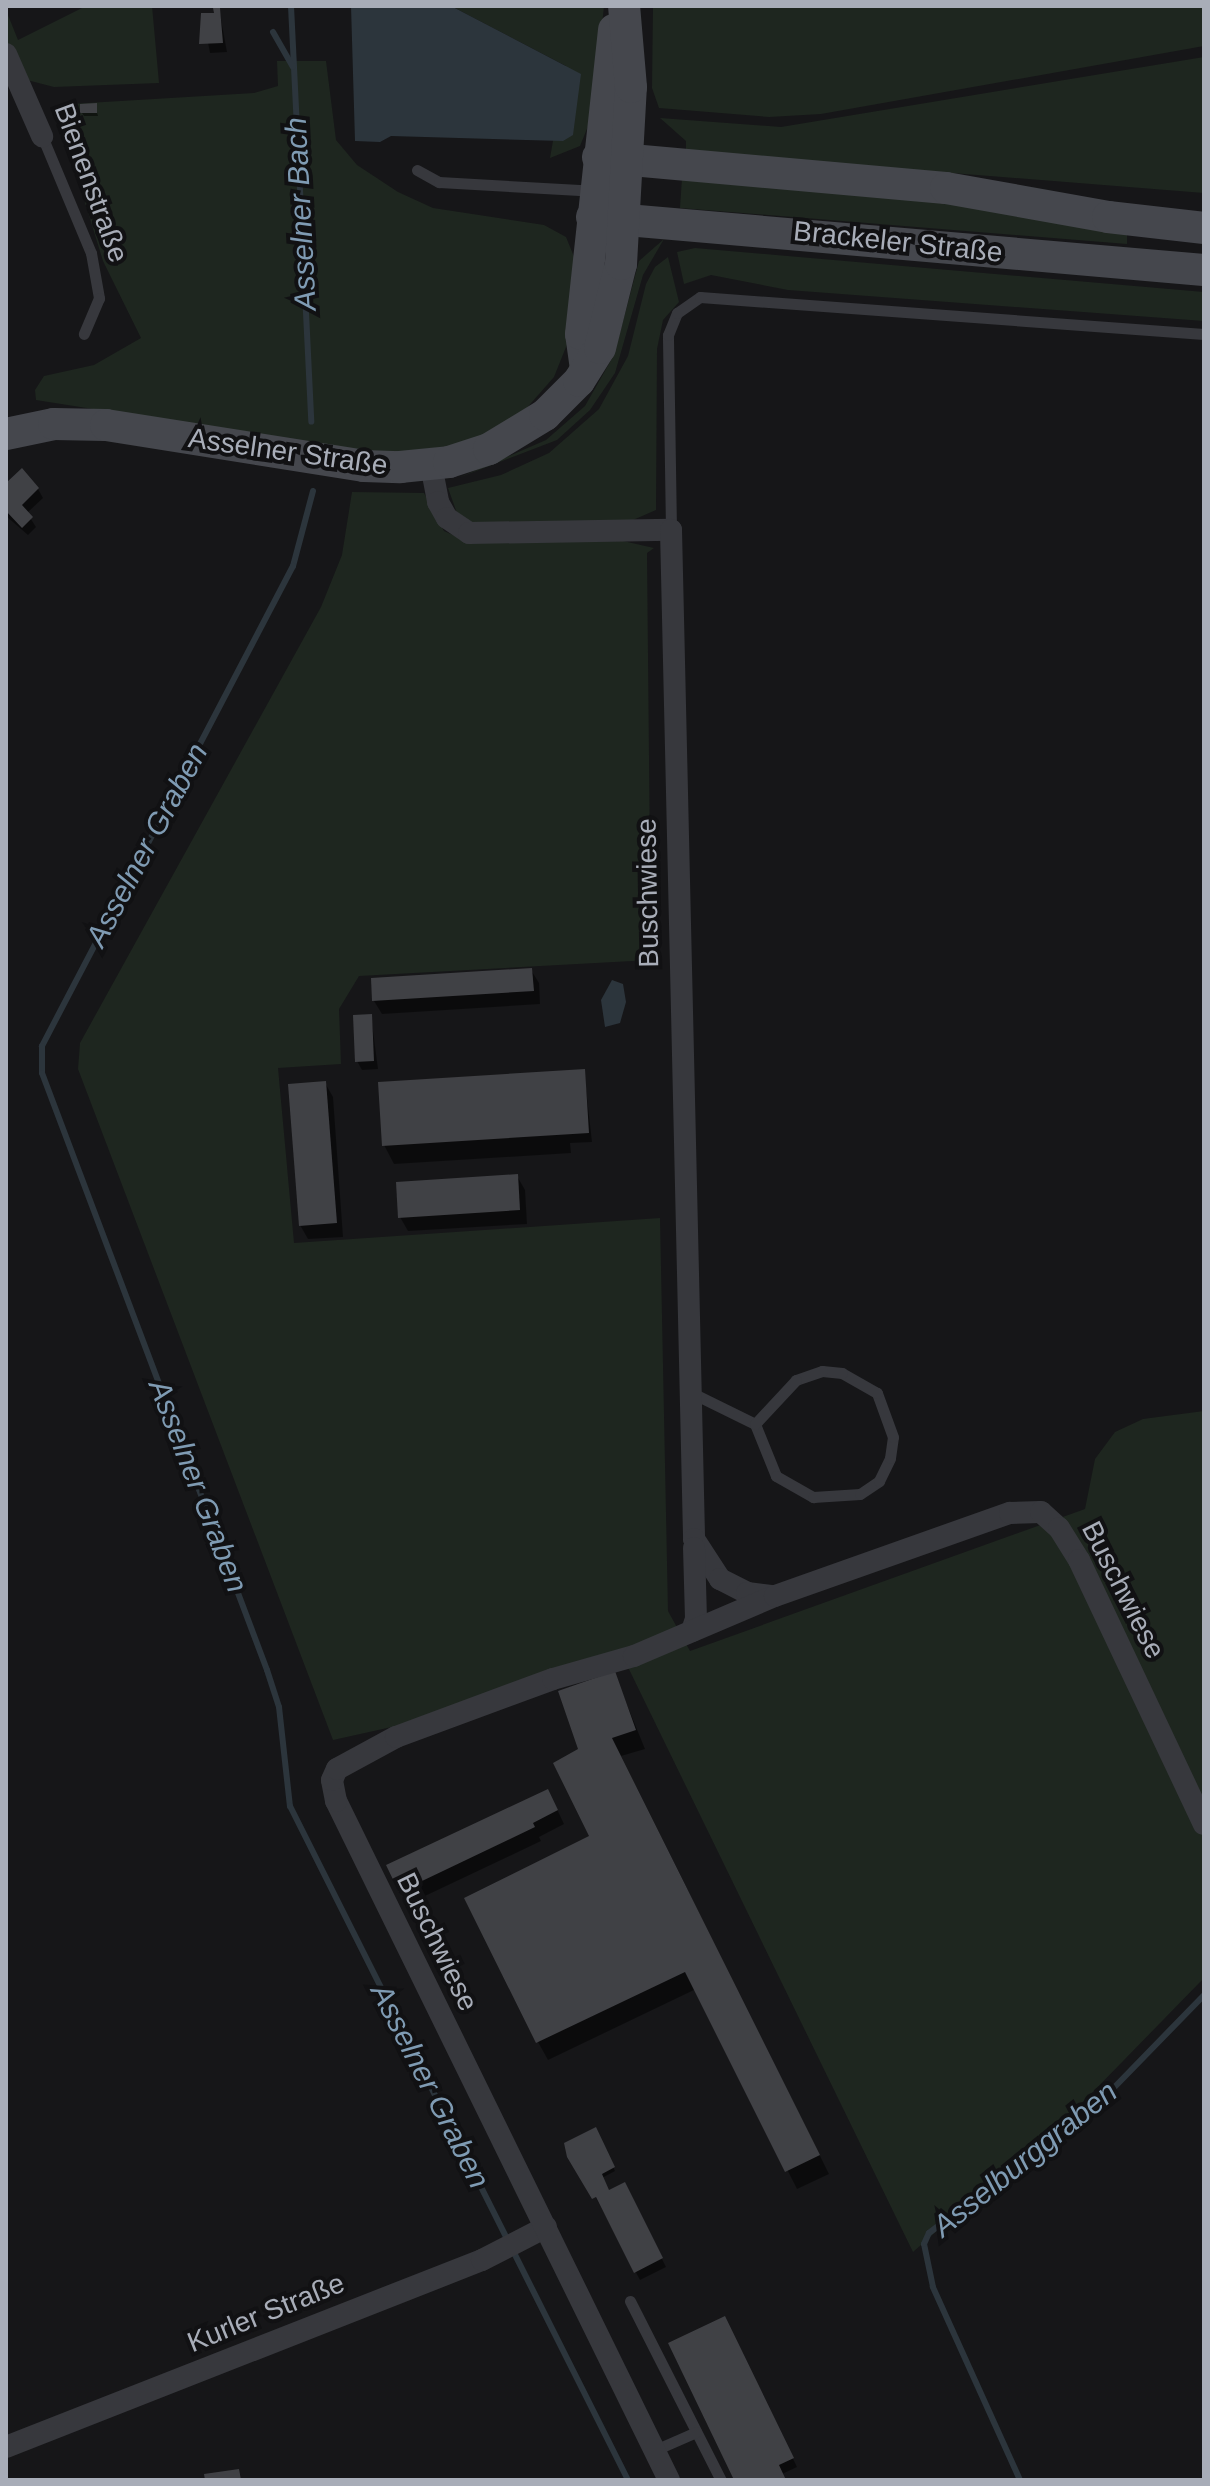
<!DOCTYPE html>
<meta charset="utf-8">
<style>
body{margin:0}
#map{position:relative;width:1210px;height:2486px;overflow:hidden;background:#161618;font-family:Helvetica,sans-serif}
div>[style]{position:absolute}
.green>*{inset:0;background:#1e261f}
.water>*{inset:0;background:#2c353c}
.shadow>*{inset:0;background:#0007}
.stream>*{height:6px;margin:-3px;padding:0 3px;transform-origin:3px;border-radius:3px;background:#2c353c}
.building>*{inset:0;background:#404145}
.service>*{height:11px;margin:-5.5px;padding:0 5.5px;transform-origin:5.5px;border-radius:5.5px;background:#37383d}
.minor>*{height:22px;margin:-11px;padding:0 11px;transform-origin:11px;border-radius:11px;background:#37383d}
.secondary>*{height:32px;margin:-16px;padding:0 16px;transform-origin:16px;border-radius:16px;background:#45474d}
span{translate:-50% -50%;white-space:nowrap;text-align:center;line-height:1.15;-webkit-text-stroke:8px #111113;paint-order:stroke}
.street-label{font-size:28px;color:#a8adb8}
.water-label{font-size:30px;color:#7f9bb3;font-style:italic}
.frame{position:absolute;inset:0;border:8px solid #a8adb8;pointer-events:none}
</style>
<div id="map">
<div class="green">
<div style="clip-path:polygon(86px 6px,152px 6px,159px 83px,54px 87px,27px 80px,6px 41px,6px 10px,18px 40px)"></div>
<div style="clip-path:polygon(451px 6px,604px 6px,593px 114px,580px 146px,550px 158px,566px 66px)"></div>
<div style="clip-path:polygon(653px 6px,1204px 6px,1204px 46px,821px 114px,769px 117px,659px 108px,652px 88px)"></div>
<div style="clip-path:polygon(1204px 57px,1204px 193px,686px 152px,686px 141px,660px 118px,781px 127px)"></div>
<div style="clip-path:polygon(277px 61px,326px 61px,336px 140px,357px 165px,398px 192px,433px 208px,544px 225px,566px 237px,577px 264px,576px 322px,554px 377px,525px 410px,463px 447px,398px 457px,36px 400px,35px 390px,44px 376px,94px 365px,141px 338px,103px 261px,65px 138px,65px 110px,71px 104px,254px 93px,278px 86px)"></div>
<div style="clip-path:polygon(682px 178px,936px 201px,1103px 230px,1127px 235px,1127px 244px,680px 208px)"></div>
<div style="clip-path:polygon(664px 239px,643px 275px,615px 373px,590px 410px,557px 440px,458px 478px,546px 440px,585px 406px,614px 355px,639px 261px)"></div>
<div style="clip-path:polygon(695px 248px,1204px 292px,1204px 321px,788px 290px,711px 275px,684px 284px,677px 252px)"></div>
<div style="clip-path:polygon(668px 257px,679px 302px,663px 320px,657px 349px,656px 510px,633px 520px,502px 524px,474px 525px,458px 516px,448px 488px,501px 475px,549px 453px,599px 409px,628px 356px,646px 284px,655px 267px)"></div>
<div style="clip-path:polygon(352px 492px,424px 493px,444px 531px,471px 543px,623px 541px,654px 548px,647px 553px,651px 960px,359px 976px,339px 1009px,341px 1064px,278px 1068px,294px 1243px,660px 1218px,668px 1611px,690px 1651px,1085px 1509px,1095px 1459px,1115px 1432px,1143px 1419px,1204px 1411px,1204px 1978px,1086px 2099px,913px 2252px,624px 1659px,473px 1709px,333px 1740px,78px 1069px,80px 1043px,321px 607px,342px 555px)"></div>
</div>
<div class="water">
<div style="clip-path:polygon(351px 6px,451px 6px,581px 74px,573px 135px,563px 141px,391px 136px,380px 142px,355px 141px)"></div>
<div style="clip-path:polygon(612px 980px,623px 984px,626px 1002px,620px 1023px,605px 1027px,601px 1000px)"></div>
</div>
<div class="shadow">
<div style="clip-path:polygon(220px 14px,227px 52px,210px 53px,203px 15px)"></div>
<div style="clip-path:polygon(95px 105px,98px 116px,84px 116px,82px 113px)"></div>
<div style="clip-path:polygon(6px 486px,38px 489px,43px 498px,27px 513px,36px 527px,28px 535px,6px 516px)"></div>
<div style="clip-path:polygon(531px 970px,539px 983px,540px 1004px,382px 1014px,374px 1001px)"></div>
<div style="clip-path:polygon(371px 1016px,378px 1069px,362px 1070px,357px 1061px)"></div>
<div style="clip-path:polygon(584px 1071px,592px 1142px,570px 1143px,571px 1153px,394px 1164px,384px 1145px)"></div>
<div style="clip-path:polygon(325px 1083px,333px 1097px,343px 1237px,308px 1239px,300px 1225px)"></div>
<div style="clip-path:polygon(517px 1176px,525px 1190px,527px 1224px,408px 1231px,400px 1217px)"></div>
<div style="clip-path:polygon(614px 1673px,645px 1749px,621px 1756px,829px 2174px,797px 2189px,696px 1989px,548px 2060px,538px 2042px,592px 1837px,581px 1750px)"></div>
<div style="clip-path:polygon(555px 1805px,564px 1824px,539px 1837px,541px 1841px,408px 1904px,400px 1891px)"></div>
<div style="clip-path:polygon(595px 2130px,615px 2171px,602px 2178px,609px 2192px,629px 2193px,666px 2267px,640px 2280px,567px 2144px)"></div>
<div style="clip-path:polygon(729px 2327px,797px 2467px,782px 2474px,784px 2480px,736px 2480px)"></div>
</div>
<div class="stream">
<div style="left:291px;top:6px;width:416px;rotate:87.2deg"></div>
<div style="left:273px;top:32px;width:40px;rotate:60.3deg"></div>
<div style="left:313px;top:491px;width:78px;rotate:104.9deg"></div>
<div style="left:293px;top:566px;width:542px;rotate:117.61deg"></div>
<div style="left:42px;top:1046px;width:27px;rotate:90deg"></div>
<div style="left:42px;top:1073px;width:638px;rotate:69.35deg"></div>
<div style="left:267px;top:1670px;width:39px;rotate:72deg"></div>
<div style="left:279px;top:1707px;width:100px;rotate:83.7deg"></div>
<div style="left:290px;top:1806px;width:754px;rotate:63.37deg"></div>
<div style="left:1020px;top:2480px;width:212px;rotate:-114.3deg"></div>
<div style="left:933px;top:2287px;width:44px;rotate:-101.8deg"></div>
<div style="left:924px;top:2244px;width:12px;rotate:-66deg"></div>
<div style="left:929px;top:2233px;width:218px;rotate:-37.6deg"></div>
<div style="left:1102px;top:2100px;width:146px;rotate:-45.8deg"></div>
</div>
<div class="building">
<div style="clip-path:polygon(213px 8px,220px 8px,223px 43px,199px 44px,201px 13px,214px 13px)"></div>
<div style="clip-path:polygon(97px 103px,97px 113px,80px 113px,80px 104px)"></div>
<div style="clip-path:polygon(22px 468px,39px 488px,22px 505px,33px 517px,22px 528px,6px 511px,6px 483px)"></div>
<div style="clip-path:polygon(532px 968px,534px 991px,372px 1001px,371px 978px)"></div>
<div style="clip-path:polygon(372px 1014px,374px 1061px,355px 1062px,353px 1015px)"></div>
<div style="clip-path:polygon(585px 1069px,589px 1133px,382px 1146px,378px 1082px)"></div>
<div style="clip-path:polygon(326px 1081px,337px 1223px,299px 1226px,288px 1084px)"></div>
<div style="clip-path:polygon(518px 1174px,520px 1210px,398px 1218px,396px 1182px)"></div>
<div style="clip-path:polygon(615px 1671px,636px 1730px,612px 1738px,820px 2155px,785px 2172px,685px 1972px,536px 2043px,464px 1898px,589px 1836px,553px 1763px,578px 1749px,558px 1691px)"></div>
<div style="clip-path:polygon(548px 1789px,558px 1810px,533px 1823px,535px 1827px,399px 1892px,386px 1865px)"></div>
<div style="clip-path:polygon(596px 2127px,615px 2167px,602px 2174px,609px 2190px,625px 2182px,663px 2258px,634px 2273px,596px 2197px,592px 2199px,567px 2157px,564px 2143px)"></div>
<div style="clip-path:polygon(725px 2316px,794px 2458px,779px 2465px,786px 2480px,734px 2480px,668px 2343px)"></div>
<div style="clip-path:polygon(239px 2469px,241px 2480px,205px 2480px,204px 2474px)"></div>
</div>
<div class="service">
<div style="left:42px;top:136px;width:127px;rotate:67.3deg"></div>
<div style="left:91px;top:253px;width:46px;rotate:79.9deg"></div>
<div style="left:99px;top:298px;width:39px;rotate:113deg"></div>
<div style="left:417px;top:170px;width:25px;rotate:29deg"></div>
<div style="left:439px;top:182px;width:154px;rotate:3.3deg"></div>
<div style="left:671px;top:530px;width:195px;rotate:-90.9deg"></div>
<div style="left:668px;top:335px;width:24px;rotate:-68deg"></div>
<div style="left:677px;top:313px;width:28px;rotate:-35deg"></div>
<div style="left:700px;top:297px;width:505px;rotate:4.2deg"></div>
<div style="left:690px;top:1392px;width:72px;rotate:26.2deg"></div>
<div style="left:755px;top:1424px;width:56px;rotate:68deg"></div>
<div style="left:776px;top:1476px;width:43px;rotate:29.6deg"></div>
<div style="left:813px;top:1497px;width:47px;rotate:-3.7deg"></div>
<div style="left:860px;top:1494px;width:23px;rotate:-34deg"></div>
<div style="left:879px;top:1481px;width:25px;rotate:-64deg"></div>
<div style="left:890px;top:1458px;width:21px;rotate:-82deg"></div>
<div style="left:893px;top:1437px;width:47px;rotate:-110deg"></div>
<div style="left:877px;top:1393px;width:40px;rotate:-150.3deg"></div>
<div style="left:842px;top:1373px;width:20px;rotate:-174deg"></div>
<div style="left:822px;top:1371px;width:28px;rotate:161deg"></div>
<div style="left:796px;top:1380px;width:60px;rotate:133deg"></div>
<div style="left:630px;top:2301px;width:201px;rotate:63.1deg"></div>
<div style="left:655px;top:2450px;width:45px;rotate:-23.7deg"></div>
</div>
<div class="minor">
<div style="left:6px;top:54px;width:90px;rotate:66.3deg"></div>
<div style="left:431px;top:465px;width:38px;rotate:79deg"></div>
<div style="left:438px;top:502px;width:18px;rotate:61deg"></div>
<div style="left:447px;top:518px;width:27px;rotate:34deg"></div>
<div style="left:469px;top:533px;width:202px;rotate:-0.9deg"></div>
<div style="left:671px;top:530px;width:1009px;rotate:88.69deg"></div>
<div style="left:694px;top:1539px;width:48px;rotate:57deg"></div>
<div style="left:720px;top:1579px;width:30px;rotate:27deg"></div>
<div style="left:747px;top:1593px;width:26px;rotate:7deg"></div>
<div style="left:692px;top:1631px;width:13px;rotate:-72deg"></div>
<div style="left:696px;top:1619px;width:71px;rotate:-91.6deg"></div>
<div style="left:6px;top:2447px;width:511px;rotate:-21.45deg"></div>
<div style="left:482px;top:2260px;width:72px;rotate:-27.3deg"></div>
<div style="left:669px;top:2480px;width:756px;rotate:-116.12deg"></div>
<div style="left:336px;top:1801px;width:21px;rotate:-101deg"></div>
<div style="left:332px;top:1780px;width:12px;rotate:-66deg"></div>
<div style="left:337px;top:1769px;width:67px;rotate:-28.5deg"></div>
<div style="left:396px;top:1737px;width:167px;rotate:-20.3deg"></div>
<div style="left:553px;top:1679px;width:84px;rotate:-15.9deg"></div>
<div style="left:634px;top:1656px;width:153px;rotate:-23.1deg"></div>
<div style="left:775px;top:1596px;width:249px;rotate:-19.5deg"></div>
<div style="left:1010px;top:1513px;width:31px;rotate:-2deg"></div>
<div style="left:1041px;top:1512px;width:24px;rotate:42deg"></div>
<div style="left:1059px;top:1528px;width:38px;rotate:58deg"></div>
<div style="left:1079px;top:1560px;width:292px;rotate:64.7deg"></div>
</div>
<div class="secondary">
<div style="left:598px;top:157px;width:349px;rotate:5.1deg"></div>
<div style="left:946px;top:188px;width:165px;rotate:10.1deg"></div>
<div style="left:1108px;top:217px;width:97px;rotate:6.5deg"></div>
<div style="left:592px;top:217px;width:614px;rotate:4.95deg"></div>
<div style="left:586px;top:369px;width:35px;rotate:-98deg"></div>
<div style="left:581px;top:334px;width:306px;rotate:-83.8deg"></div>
<div style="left:6px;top:434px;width:49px;rotate:-11.8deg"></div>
<div style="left:54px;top:424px;width:52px;rotate:1.1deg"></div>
<div style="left:106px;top:425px;width:261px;rotate:9deg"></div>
<div style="left:364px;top:466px;width:36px;rotate:2deg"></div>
<div style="left:400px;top:467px;width:49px;rotate:-5.8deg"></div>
<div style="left:449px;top:462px;width:42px;rotate:-18deg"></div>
<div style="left:489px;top:449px;width:66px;rotate:-31.3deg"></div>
<div style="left:545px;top:415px;width:48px;rotate:-45deg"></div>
<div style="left:579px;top:381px;width:39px;rotate:-58deg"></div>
<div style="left:600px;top:348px;width:87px;rotate:-76deg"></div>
<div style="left:621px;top:264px;width:177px;rotate:-86.8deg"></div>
<div style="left:631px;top:87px;width:81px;rotate:-94.9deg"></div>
</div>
<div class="street-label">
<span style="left:91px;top:183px;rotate:70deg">Bienenstraße</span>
<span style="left:898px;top:242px;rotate:6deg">Brackeler Straße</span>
<span style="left:288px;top:452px;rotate:8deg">Asselner Straße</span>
<span style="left:648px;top:893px;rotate:-91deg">Buschwiese</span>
<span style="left:1123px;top:1590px;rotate:63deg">Buschwiese</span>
<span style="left:437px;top:1942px;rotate:64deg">Buschwiese</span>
<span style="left:266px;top:2313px;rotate:-22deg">Kurler Straße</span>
</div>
<div class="water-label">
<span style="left:301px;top:214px;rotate:-93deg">Asselner Bach</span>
<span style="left:147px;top:845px;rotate:-62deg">Asselner Graben</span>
<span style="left:198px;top:1486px;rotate:69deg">Asselner Graben</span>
<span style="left:430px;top:2086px;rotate:63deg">Asselner Graben</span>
<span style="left:1025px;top:2159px;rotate:-39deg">Asselburggraben</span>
</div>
<div class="frame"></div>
</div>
